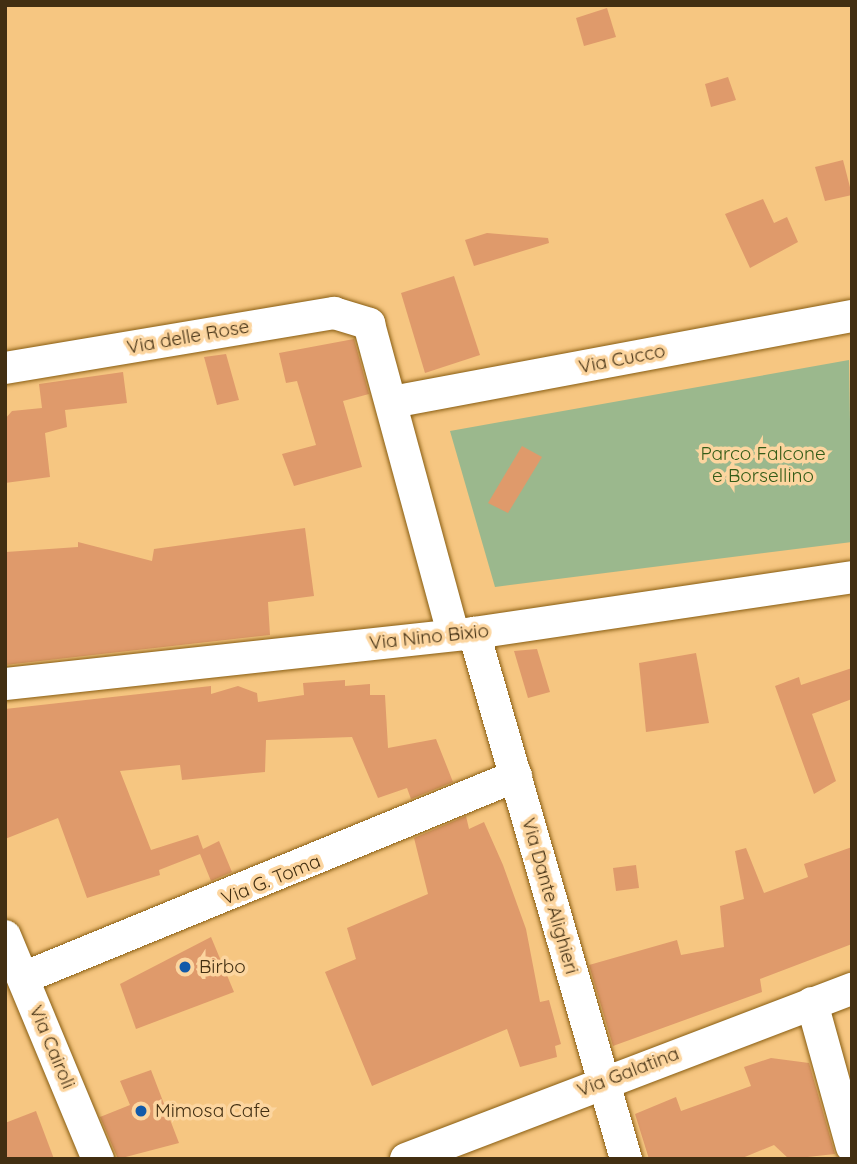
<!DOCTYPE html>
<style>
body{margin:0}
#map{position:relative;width:857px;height:1164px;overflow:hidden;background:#f6c681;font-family:Quicksand,sans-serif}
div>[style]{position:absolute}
.green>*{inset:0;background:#9bb88d}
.building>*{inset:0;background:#df9a6b}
.roads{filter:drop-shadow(0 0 2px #885d11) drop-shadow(0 0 2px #885d11)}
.minor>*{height:32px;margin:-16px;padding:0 16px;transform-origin:16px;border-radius:16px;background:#fff}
.dots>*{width:19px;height:19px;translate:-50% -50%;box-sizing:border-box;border:4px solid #fcd59f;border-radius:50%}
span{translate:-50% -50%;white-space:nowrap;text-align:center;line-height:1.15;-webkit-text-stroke:7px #fcd59f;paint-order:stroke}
.street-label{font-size:19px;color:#422f12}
.park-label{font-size:19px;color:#345c18}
.poi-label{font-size:19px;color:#422f12}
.left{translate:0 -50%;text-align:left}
.frame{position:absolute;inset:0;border:7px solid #422f12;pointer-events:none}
</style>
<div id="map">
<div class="green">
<div style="clip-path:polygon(849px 360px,852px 542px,495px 587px,450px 431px)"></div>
</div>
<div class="building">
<div style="clip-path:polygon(607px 8px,616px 37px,584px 46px,576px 18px)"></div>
<div style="clip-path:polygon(728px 77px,736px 100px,711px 107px,705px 84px)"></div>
<div style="clip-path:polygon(843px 160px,852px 195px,825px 201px,815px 167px)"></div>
<div style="clip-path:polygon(763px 199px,774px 223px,787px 217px,798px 242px,750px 268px,725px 214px)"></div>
<div style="clip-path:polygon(487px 233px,548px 238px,549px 243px,474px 266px,465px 240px)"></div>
<div style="clip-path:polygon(454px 276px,480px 355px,425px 373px,401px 293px)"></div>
<div style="clip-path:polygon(354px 339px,369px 394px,343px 401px,362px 467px,294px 486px,282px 454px,316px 445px,297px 381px,286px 383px,279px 353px)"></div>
<div style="clip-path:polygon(226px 354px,239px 400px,217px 405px,204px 357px)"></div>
<div style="clip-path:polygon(123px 372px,127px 403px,65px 410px,67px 427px,45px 433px,50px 477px,5px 483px,5px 419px,12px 411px,42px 408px,39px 384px)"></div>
<div style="clip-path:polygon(522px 446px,542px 457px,508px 513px,488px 503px)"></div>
<div style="clip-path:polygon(305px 528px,314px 596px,268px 602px,270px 635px,5px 665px,6px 552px,78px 547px,78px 542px,152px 561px,154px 549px)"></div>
<div style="clip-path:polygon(537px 649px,550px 692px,528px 698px,514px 651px)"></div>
<div style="clip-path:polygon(696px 653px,709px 723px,646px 732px,639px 663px)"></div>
<div style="clip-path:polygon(852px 668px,852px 699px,812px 714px,836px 781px,814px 794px,775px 686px,799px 677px,801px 685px)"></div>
<div style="clip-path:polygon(345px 680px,345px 686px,370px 684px,370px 695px,385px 695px,388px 748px,436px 739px,453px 782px,411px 799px,407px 788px,378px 798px,352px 737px,266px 740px,265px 772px,182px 780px,180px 765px,120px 771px,151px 850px,198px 835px,203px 849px,219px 841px,232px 872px,211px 881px,200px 854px,159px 870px,160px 875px,87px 898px,58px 818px,5px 839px,5px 709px,211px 686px,211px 694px,238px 686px,257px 693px,258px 702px,304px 695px,303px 683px)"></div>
<div style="clip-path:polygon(466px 816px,469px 829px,484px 822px,503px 865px,526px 929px,540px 1002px,549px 1000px,561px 1044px,555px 1046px,557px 1057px,520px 1067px,507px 1029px,372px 1086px,325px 972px,356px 959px,347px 928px,428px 894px,414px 838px)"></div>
<div style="clip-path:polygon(852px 847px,852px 944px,760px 979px,762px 992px,613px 1046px,589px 965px,677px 940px,681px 955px,724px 947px,720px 906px,744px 899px,735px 851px,746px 848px,764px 893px,808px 877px,804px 864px)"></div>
<div style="clip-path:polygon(636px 865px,639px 888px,616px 891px,613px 868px)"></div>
<div style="clip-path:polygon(211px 937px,234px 992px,136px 1029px,120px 984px)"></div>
<div style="clip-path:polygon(771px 1058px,809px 1063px,835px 1154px,789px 1159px,774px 1145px,740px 1159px,649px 1159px,635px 1114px,676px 1097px,681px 1111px,751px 1086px,744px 1067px)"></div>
<div style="clip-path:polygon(151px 1070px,179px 1143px,118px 1159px,100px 1117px,130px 1105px,120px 1081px)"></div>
<div style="clip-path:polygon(36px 1111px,54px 1159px,5px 1159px,5px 1123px)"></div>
</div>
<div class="roads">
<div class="minor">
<div style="left:5px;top:368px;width:334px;rotate:-9.5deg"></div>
<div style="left:334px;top:313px;width:37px;rotate:17deg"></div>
<div style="left:369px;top:324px;width:321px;rotate:74.8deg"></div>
<div style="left:392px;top:402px;width:468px;rotate:-10.6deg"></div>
<div style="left:474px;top:633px;width:548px;rotate:73.88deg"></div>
<div style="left:5px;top:684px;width:472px;rotate:-6.2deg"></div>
<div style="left:474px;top:633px;width:382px;rotate:-8.4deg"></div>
<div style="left:5px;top:936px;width:242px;rotate:67.4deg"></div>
<div style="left:23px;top:978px;width:533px;rotate:-22.28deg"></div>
<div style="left:812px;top:1003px;width:149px;rotate:74.5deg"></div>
<div style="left:406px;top:1159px;width:477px;rotate:-20.9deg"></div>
</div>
</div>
<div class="dots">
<div style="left:185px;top:967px;background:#125aa9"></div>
<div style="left:141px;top:1111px;background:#125aa9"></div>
</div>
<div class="street-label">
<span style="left:188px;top:337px;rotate:-10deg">Via delle Rose</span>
<span style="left:622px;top:359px;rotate:-11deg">Via Cucco</span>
<span style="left:429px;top:637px;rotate:-6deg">Via Nino Bixio</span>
<span style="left:271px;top:880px;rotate:-22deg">Via G. Toma</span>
<span style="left:550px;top:896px;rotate:74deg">Via Dante Alighieri</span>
<span style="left:52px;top:1047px;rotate:67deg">Via Cairoli</span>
<span style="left:628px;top:1072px;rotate:-21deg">Via Galatina</span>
</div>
<div class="park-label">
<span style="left:763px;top:465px">Parco Falcone<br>e Borsellino</span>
</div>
<div class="poi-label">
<span class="left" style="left:199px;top:967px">Birbo</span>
<span class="left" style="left:155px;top:1111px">Mimosa Cafe</span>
</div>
<div class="frame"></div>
</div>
